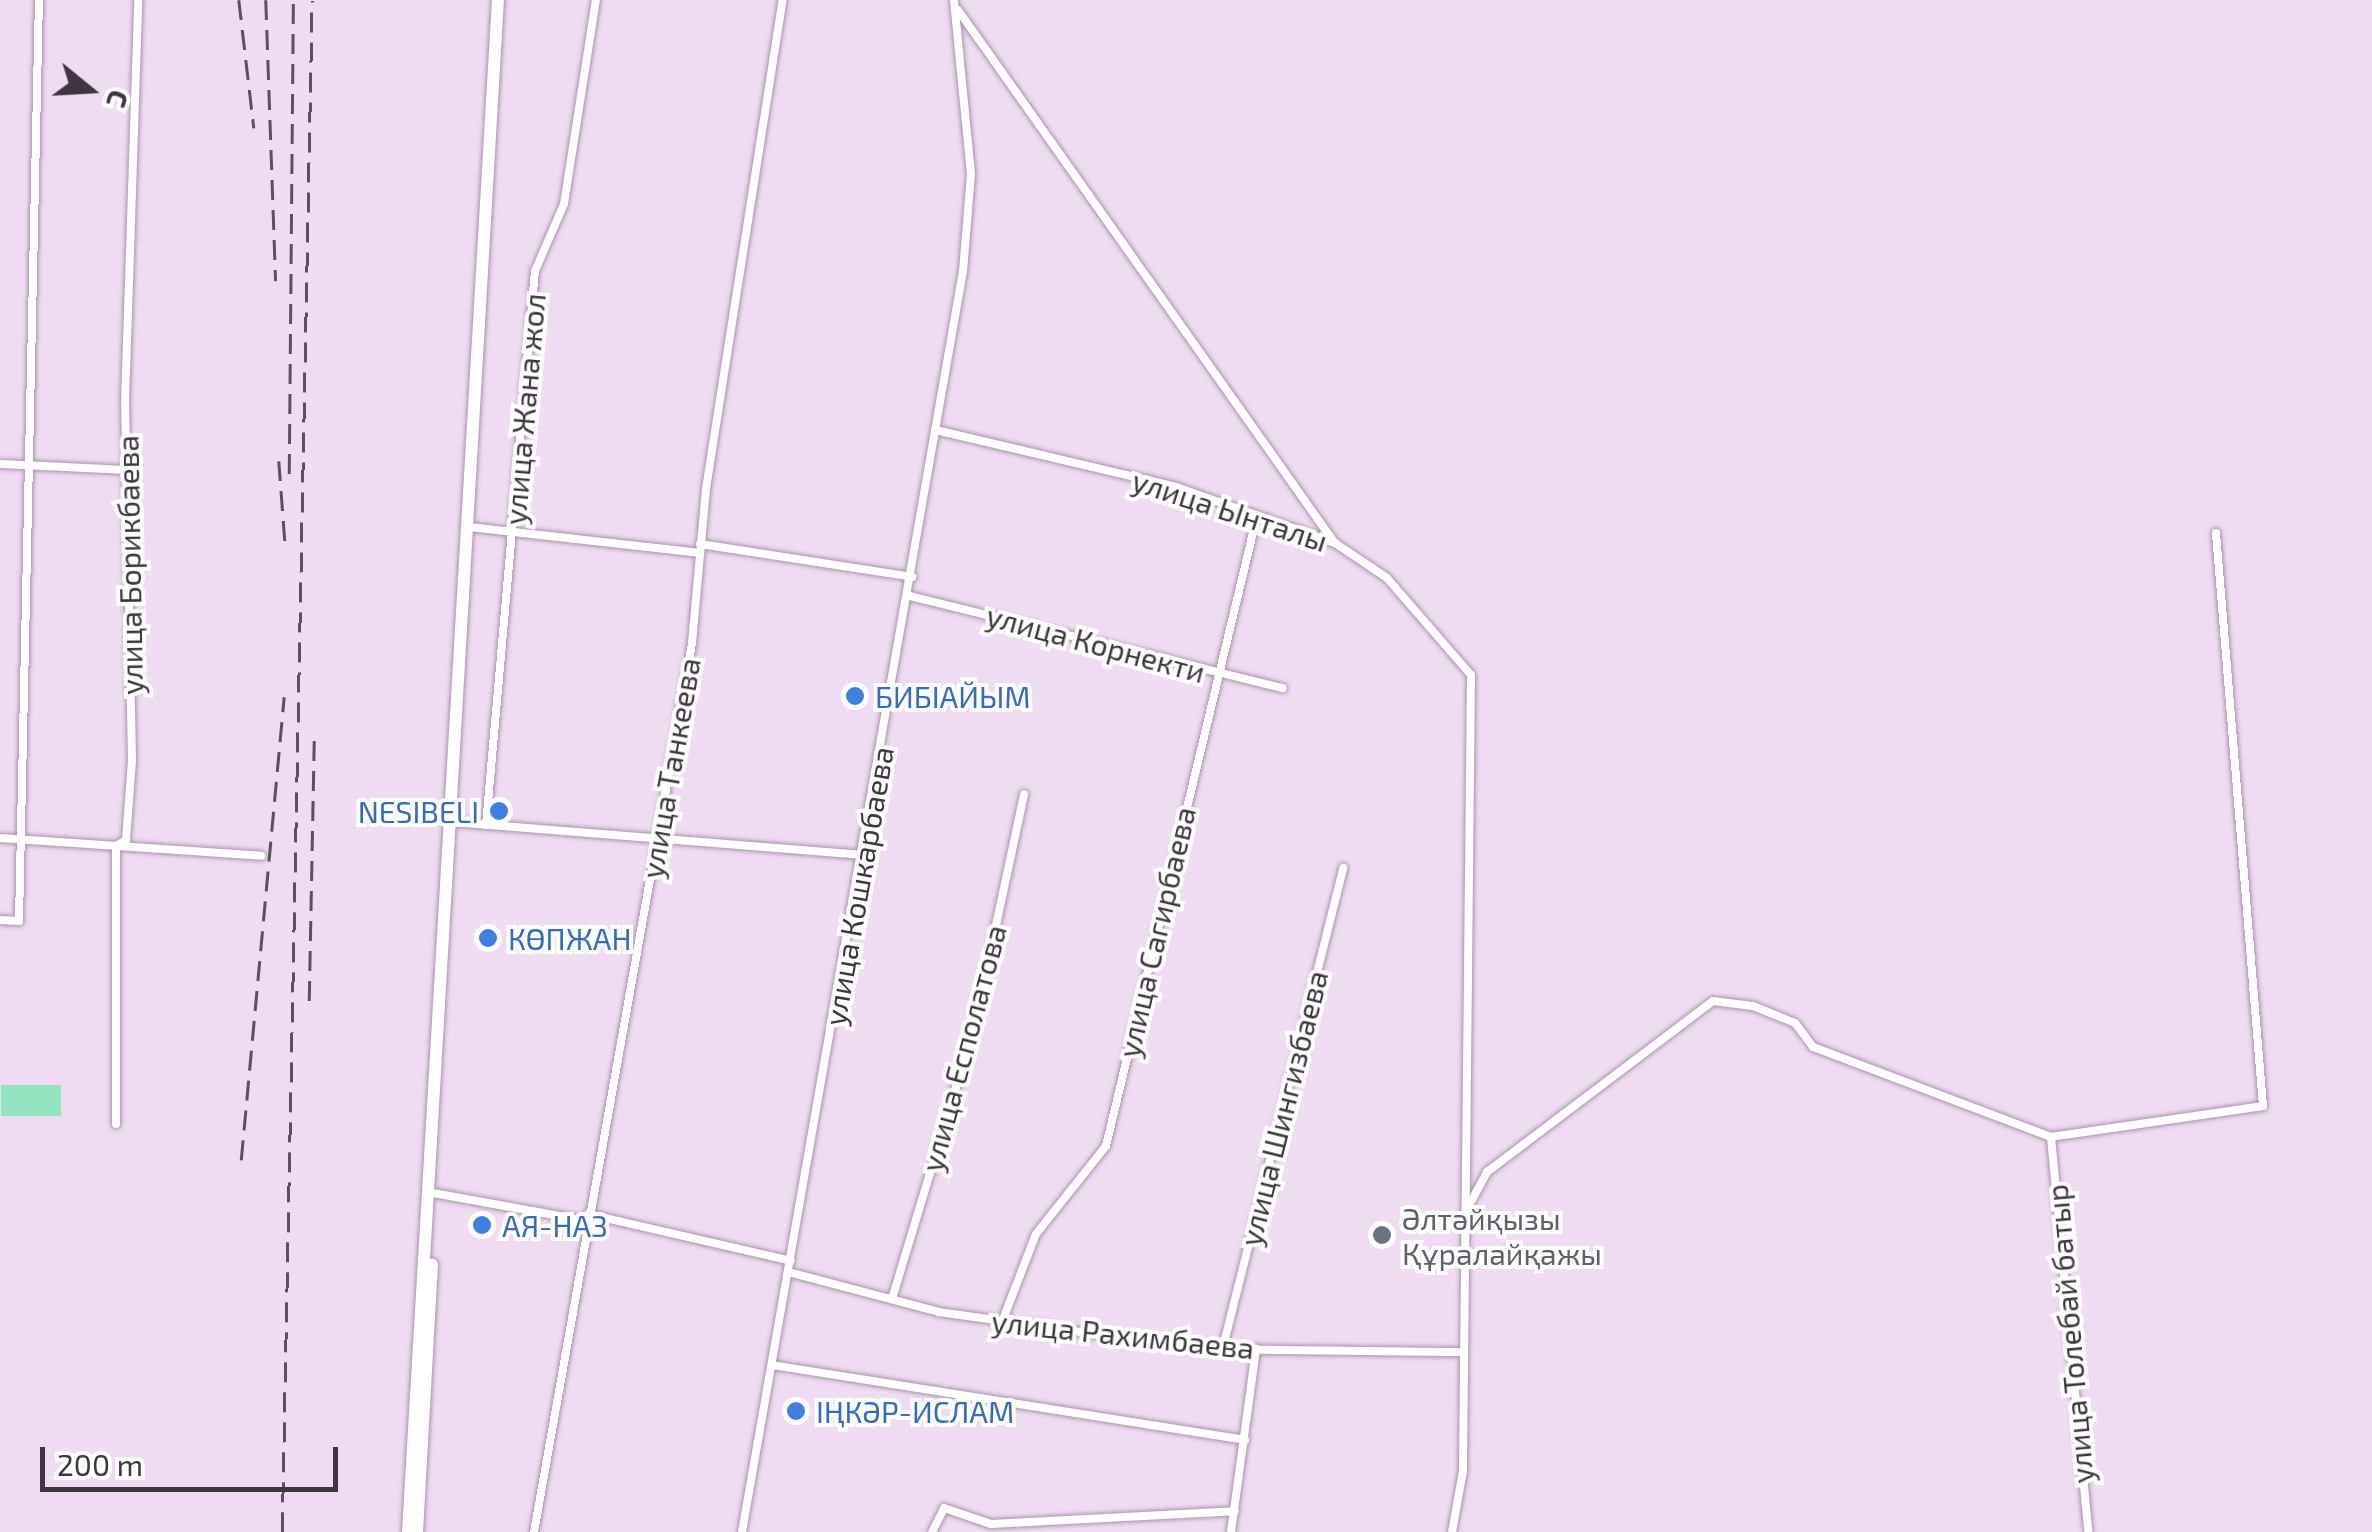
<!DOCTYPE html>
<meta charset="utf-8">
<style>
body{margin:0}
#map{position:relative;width:2372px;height:1532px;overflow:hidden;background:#efdbf2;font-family:"Exo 2",sans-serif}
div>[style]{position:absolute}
.green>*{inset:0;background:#93e5c1}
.roads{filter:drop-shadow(0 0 2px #a895ab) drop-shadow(0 0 2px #a895ab)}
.street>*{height:8px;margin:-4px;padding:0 4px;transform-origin:4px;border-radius:4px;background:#fff}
.primary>*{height:12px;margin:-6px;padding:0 6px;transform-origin:6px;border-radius:6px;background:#fff}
.rail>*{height:2.5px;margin-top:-1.25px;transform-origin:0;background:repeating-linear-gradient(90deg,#5b515d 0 20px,transparent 0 30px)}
.dots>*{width:28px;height:28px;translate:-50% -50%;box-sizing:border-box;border:5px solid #fff;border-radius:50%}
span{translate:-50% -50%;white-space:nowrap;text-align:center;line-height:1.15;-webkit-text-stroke:8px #fff;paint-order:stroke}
.street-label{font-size:30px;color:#3d363f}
.shop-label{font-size:30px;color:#366cbe}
.left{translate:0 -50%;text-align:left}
.right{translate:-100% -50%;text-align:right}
.worship-label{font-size:30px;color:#5b616d}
.north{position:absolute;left:40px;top:40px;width:100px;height:100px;-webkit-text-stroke:8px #fff;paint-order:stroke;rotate:108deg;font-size:28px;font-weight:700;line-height:40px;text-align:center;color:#3d363f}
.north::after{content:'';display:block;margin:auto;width:35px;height:45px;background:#3d363f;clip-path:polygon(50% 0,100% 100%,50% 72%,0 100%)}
.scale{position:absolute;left:40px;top:1447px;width:298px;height:45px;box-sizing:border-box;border:5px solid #3d363f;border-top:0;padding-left:12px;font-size:30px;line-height:35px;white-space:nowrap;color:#3d363f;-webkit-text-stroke:8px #fff;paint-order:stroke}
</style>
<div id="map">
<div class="green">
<div style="clip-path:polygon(1px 1085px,61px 1085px,61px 1116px,1px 1116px)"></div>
</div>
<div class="roads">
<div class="street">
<div style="left:958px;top:10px;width:651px;rotate:54.75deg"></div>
<div style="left:940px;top:431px;width:243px;rotate:13.3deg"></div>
<div style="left:1176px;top:487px;width:169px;rotate:19.4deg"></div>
<div style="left:1335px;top:543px;width:63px;rotate:33.9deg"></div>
<div style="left:1387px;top:578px;width:128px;rotate:49.1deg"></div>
<div style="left:1471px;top:675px;width:796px;rotate:90.58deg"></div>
<div style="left:1463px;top:1471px;width:62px;rotate:100.2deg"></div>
<div style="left:0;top:464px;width:128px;rotate:2.7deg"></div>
<div style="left:469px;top:527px;width:231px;rotate:6.4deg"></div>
<div style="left:700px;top:544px;width:215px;rotate:8.8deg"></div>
<div style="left:910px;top:596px;width:384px;rotate:13.9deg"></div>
<div style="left:453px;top:822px;width:411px;rotate:4.6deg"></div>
<div style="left:486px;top:825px;width:556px;rotate:-84.95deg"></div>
<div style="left:535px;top:271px;width:73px;rotate:-66.6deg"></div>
<div style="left:564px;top:204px;width:206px;rotate:-81.1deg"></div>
<div style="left:0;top:838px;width:262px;rotate:3.9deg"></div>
<div style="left:0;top:920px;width:19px;rotate:3deg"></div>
<div style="left:19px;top:921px;width:921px;rotate:-88.76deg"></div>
<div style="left:116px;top:1124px;width:278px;rotate:-90deg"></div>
<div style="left:116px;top:846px;width:12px;rotate:-31deg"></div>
<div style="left:126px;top:840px;width:80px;rotate:-85.7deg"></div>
<div style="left:132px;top:760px;width:358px;rotate:-91.1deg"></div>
<div style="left:125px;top:402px;width:402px;rotate:-88.1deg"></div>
<div style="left:2051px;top:1137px;width:397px;rotate:84.6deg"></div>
<div style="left:433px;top:1193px;width:157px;rotate:10.3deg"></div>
<div style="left:1465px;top:1213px;width:47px;rotate:-61.8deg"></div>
<div style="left:1487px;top:1172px;width:283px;rotate:-37.1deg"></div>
<div style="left:1713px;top:1001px;width:40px;rotate:7.1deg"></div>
<div style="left:1753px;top:1006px;width:45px;rotate:22deg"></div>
<div style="left:1795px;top:1023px;width:30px;rotate:53deg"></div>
<div style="left:1813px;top:1047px;width:254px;rotate:20.7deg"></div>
<div style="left:2051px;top:1137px;width:214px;rotate:-8.3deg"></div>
<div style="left:2263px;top:1106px;width:575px;rotate:-94.69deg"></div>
<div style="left:588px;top:1214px;width:208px;rotate:13deg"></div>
<div style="left:788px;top:1272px;width:156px;rotate:14.8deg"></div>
<div style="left:939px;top:1312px;width:267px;rotate:8deg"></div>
<div style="left:1203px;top:1349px;width:260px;rotate:0.7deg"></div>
<div style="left:892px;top:1299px;width:283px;rotate:-73.2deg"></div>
<div style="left:974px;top:1028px;width:239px;rotate:-77.9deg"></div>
<div style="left:1002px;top:1322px;width:94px;rotate:-68.9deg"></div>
<div style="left:1036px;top:1234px;width:112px;rotate:-51.5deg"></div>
<div style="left:1106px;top:1146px;width:648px;rotate:-76.52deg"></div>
<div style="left:1223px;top:1347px;width:494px;rotate:-75.9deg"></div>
<div style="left:772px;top:1365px;width:479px;rotate:9deg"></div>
<div style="left:534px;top:1532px;width:903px;rotate:-79.92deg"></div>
<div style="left:692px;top:643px;width:155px;rotate:-84.8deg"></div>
<div style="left:706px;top:489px;width:495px;rotate:-81.1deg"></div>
<div style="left:742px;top:1532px;width:1280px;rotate:-80.06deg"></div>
<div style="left:963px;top:271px;width:97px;rotate:-85.3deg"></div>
<div style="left:971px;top:174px;width:175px;rotate:-95.6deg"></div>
<div style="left:932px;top:1532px;width:27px;rotate:-63deg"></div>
<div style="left:944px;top:1508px;width:50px;rotate:18.8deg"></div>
<div style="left:991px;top:1524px;width:244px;rotate:-3deg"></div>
<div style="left:1231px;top:1532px;width:185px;rotate:-82.2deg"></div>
</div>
<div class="primary">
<div style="left:408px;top:1532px;width:1535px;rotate:-86.64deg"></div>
<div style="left:417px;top:1532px;width:268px;rotate:-86.8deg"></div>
</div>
</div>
<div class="rail">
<div style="left:239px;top:0;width:129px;rotate:83.3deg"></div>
<div style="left:266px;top:0;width:281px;rotate:88deg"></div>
<div style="left:279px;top:461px;width:80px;rotate:85.7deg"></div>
<div style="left:289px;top:474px;width:474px;rotate:-89.5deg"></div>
<div style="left:309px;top:1001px;width:267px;rotate:-88.9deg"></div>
<div style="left:241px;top:1160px;width:465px;rotate:-84.7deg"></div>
<div style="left:282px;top:1532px;width:1532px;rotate:-88.88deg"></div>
</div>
<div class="dots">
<div style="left:855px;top:696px;background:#3f7fe0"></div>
<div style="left:499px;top:811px;background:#3f7fe0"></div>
<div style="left:488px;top:938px;background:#3f7fe0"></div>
<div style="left:482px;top:1225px;background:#3f7fe0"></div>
<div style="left:1382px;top:1235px;background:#6b7280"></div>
<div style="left:796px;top:1411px;background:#3f7fe0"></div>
</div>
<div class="street-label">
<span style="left:524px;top:409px;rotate:-85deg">улица Жана жол</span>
<span style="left:1230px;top:510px;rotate:18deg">улица Ынталы</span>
<span style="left:129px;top:565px;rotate:-91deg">улица Борикбаева</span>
<span style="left:1096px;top:643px;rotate:15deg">улица Корнекти</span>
<span style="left:670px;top:768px;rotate:-80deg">улица Танкеева</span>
<span style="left:858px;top:886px;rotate:-80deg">улица Кошкарбаева</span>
<span style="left:1156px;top:932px;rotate:-77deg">улица Сагирбаева</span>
<span style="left:963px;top:1048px;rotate:-75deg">улица Есполатова</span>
<span style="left:1283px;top:1108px;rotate:-76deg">улица Шингизбаева</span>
<span style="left:1123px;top:1334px;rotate:6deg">улица Рахимбаева</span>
<span style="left:2069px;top:1334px;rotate:-95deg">улица Толебай батыр</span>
</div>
<div class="shop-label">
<span class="left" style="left:875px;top:696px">БИБІАЙЫМ</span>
<span class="right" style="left:479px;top:811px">NESIBELI</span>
<span class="left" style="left:508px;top:938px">КӨПЖАН</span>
<span class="left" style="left:502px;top:1225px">АЯ-НАЗ</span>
<span class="left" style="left:816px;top:1411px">ІҢКӘР-ИСЛАМ</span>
</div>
<div class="worship-label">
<span class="left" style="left:1402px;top:1235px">Әлтәйқызы<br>Құралайқажы</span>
</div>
<div class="north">С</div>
<div class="scale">200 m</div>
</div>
